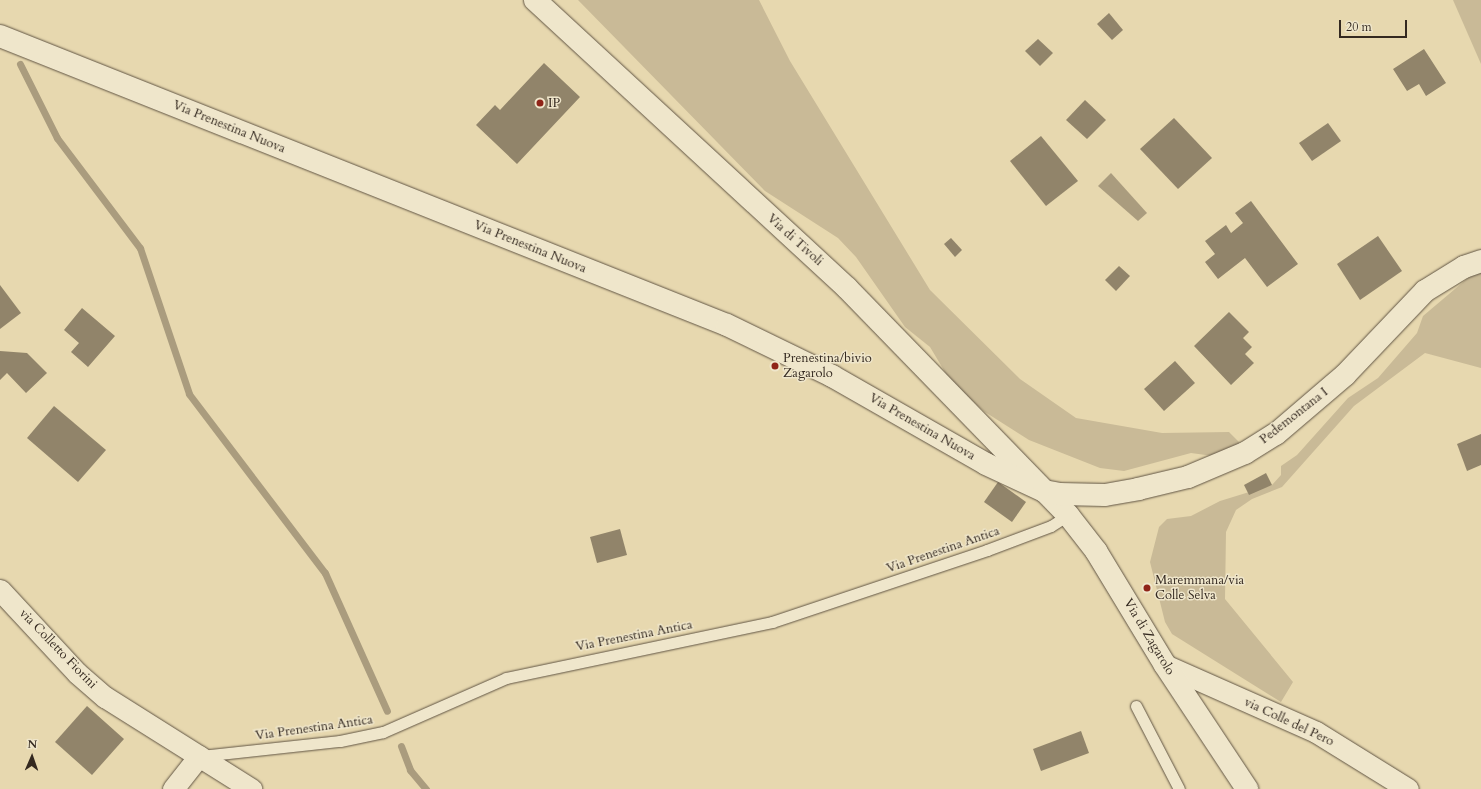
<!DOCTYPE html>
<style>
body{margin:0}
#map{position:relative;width:1481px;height:789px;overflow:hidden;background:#e7d8af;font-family:Cardo,serif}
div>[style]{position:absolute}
.green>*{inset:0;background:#c9ba97}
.water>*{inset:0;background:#aa9c7e}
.stream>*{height:7px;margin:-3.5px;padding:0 3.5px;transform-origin:3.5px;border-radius:3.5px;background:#aa9c7e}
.building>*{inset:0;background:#91846a}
.roads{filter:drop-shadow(0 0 1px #615544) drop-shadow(0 0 1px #615544)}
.lane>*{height:11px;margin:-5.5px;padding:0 5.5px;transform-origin:5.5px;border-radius:5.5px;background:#efe6cb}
.street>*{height:21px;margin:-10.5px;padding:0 10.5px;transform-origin:10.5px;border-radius:10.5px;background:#efe6cb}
.secondary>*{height:22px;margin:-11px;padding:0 11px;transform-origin:11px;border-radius:11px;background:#efe6cb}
.dots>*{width:11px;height:11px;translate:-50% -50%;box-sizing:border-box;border:2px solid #efe6cb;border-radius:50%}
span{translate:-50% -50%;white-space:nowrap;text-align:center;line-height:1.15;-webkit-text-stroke:3px #efe6cb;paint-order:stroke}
.poi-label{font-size:13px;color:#342920}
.left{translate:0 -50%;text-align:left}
.street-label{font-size:13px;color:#342920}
.north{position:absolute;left:12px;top:737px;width:40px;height:40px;-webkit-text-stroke:3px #efe6cb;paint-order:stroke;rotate:2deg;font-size:11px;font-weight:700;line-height:16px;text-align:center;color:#342920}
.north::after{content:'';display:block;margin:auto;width:14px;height:18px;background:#342920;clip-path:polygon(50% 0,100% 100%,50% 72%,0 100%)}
.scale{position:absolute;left:1339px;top:20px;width:68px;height:18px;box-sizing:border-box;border:2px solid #342920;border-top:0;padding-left:5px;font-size:12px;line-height:14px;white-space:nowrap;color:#342920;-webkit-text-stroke:3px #efe6cb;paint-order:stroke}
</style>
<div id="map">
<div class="green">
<div style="clip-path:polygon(578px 0,759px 0,790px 61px,930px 290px,1020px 379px,1076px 418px,1162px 433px,1229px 432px,1243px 446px,1213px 456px,1191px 453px,1124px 471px,1100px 468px,1029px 440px,985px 412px,951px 382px,930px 347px,905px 327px,856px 257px,838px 238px,765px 191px)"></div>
<div style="clip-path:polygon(1453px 0,1481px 0,1481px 64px)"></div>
<div style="clip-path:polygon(1481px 267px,1481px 368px,1425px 353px,1354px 406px,1282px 487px,1252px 499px,1236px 510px,1226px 532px,1225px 599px,1293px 682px,1281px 702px,1172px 634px,1165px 622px,1150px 562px,1159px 527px,1167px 519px,1191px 516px,1220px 501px,1272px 485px,1281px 475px,1281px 466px,1297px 455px,1348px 398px,1378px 378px,1417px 333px,1423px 316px)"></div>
</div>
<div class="water">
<div style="clip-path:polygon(1111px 173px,1147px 213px,1138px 221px,1098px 186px)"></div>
</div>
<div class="stream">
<div style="left:20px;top:64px;width:83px;rotate:63.4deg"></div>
<div style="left:57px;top:138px;width:138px;rotate:53deg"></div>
<div style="left:140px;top:248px;width:154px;rotate:71.4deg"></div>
<div style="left:189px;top:394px;width:225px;rotate:52.8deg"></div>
<div style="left:325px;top:573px;width:151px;rotate:65.8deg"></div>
<div style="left:401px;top:746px;width:26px;rotate:69deg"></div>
<div style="left:410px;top:770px;width:25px;rotate:50deg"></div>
</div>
<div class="building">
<div style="clip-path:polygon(1109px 13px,1123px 30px,1112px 40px,1097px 24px)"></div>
<div style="clip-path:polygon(1038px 39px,1053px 53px,1040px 66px,1025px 51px)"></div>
<div style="clip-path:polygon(1424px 49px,1446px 83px,1426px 96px,1419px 84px,1407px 91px,1393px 69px)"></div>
<div style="clip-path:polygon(544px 63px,580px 97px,517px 164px,476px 125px,495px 105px,500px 110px)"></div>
<div style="clip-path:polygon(1085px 100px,1106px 120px,1087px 139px,1066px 120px)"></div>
<div style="clip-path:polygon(1174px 118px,1212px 158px,1178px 189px,1140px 149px)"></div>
<div style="clip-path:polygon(1328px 123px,1341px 141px,1312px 161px,1299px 143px)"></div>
<div style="clip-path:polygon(1041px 136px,1078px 181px,1046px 206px,1010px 161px)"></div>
<div style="clip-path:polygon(1251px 201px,1298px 264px,1267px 287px,1245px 258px,1218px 279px,1205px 262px,1215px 254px,1205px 241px,1226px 225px,1231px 233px,1243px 223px,1235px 213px)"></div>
<div style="clip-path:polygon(1378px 236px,1402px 271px,1360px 300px,1337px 264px)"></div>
<div style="clip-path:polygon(951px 238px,962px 250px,955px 257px,944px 244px)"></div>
<div style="clip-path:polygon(1119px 266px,1130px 276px,1116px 291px,1105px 280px)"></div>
<div style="clip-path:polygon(0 285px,21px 313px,0 329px)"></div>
<div style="clip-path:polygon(82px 308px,115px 336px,88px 367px,71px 352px,79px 343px,64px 330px)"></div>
<div style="clip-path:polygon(1229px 312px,1249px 332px,1243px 338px,1252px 347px,1245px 354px,1254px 363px,1231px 385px,1194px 346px)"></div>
<div style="clip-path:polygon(0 351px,27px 353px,47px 373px,26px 393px,7px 373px,0 380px)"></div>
<div style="clip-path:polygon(1175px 361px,1195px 383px,1164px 411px,1144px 389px)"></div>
<div style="clip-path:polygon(54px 406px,106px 450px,78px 482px,27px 438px)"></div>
<div style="clip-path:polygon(1481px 434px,1481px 465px,1467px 471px,1457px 444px)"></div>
<div style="clip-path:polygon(1266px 473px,1272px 485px,1249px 495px,1244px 485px)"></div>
<div style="clip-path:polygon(998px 482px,1026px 502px,1012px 522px,984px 502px)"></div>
<div style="clip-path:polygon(620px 529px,627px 555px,597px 563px,590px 537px)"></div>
<div style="clip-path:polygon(87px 706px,124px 739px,92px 775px,55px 742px)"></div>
<div style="clip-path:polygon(1081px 731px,1089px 753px,1041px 771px,1033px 749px)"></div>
</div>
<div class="roads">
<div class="lane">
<div style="left:1136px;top:706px;width:93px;rotate:62.6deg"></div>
<div style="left:201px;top:756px;width:140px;rotate:-6.2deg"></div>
<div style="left:340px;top:741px;width:44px;rotate:-11.8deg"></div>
<div style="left:383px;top:732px;width:134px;rotate:-23.7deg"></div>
<div style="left:506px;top:678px;width:272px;rotate:-11.9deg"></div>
<div style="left:772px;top:622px;width:227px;rotate:-18.5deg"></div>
<div style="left:987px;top:550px;width:68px;rotate:-20.6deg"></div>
<div style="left:1051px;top:526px;width:20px;rotate:-33deg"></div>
</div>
<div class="street">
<div style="left:0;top:590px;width:113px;rotate:47.1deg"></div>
<div style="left:77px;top:673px;width:37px;rotate:41deg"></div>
<div style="left:105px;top:697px;width:173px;rotate:32.2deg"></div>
<div style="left:1165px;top:665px;width:165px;rotate:23.9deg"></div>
<div style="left:1316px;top:732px;width:108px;rotate:31.8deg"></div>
<div style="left:173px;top:789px;width:42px;rotate:-51.8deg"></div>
</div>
<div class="secondary">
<div style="left:535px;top:0;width:425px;rotate:42.7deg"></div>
<div style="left:847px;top:288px;width:317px;rotate:45.8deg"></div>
<div style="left:1068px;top:515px;width:46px;rotate:52.1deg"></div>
<div style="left:1096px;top:551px;width:133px;rotate:58.8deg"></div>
<div style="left:1165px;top:665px;width:149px;rotate:56.5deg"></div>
<div style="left:0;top:36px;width:782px;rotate:21.68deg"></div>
<div style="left:727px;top:325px;width:117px;rotate:25.9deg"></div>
<div style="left:832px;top:376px;width:177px;rotate:29.7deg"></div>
<div style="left:986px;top:464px;width:64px;rotate:25deg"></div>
<div style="left:1044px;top:491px;width:15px;rotate:11deg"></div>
<div style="left:1059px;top:494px;width:46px;rotate:1.2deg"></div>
<div style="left:1105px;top:495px;width:34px;rotate:-10deg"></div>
<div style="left:1138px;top:489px;width:51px;rotate:-13.5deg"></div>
<div style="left:1188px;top:477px;width:62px;rotate:-22.8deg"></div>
<div style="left:1245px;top:453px;width:36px;rotate:-32deg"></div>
<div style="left:1276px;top:434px;width:91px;rotate:-40.5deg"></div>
<div style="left:1345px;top:375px;width:116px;rotate:-46.4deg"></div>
<div style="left:1425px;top:291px;width:46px;rotate:-31.6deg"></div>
<div style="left:1464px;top:267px;width:18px;rotate:-19deg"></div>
</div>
</div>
<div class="dots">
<div style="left:540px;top:103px;background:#8f2418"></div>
<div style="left:775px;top:366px;background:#8f2418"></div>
<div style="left:1147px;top:588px;background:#8f2418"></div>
</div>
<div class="poi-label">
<span class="left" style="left:548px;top:103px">IP</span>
<span class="left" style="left:783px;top:366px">Prenestina/bivio<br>Zagarolo</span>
<span class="left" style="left:1155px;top:588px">Maremmana/via<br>Colle Selva</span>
</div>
<div class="street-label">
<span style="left:229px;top:127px;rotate:22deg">Via Prenestina Nuova</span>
<span style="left:795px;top:240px;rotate:42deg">Via di Tivoli</span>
<span style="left:530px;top:247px;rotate:22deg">Via Prenestina Nuova</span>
<span style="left:1294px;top:416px;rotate:-38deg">Pedemontana I</span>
<span style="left:922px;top:427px;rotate:30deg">Via Prenestina Nuova</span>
<span style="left:943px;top:550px;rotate:-19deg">Via Prenestina Antica</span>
<span style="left:634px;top:636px;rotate:-11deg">Via Prenestina Antica</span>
<span style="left:1149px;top:637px;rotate:59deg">Via di Zagarolo</span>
<span style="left:58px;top:649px;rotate:46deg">via Colletto Fiorini</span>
<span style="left:1289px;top:722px;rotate:25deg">via Colle del Pero</span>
<span style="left:314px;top:728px;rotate:-8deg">Via Prenestina Antica</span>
</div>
<div class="north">N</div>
<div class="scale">20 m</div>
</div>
